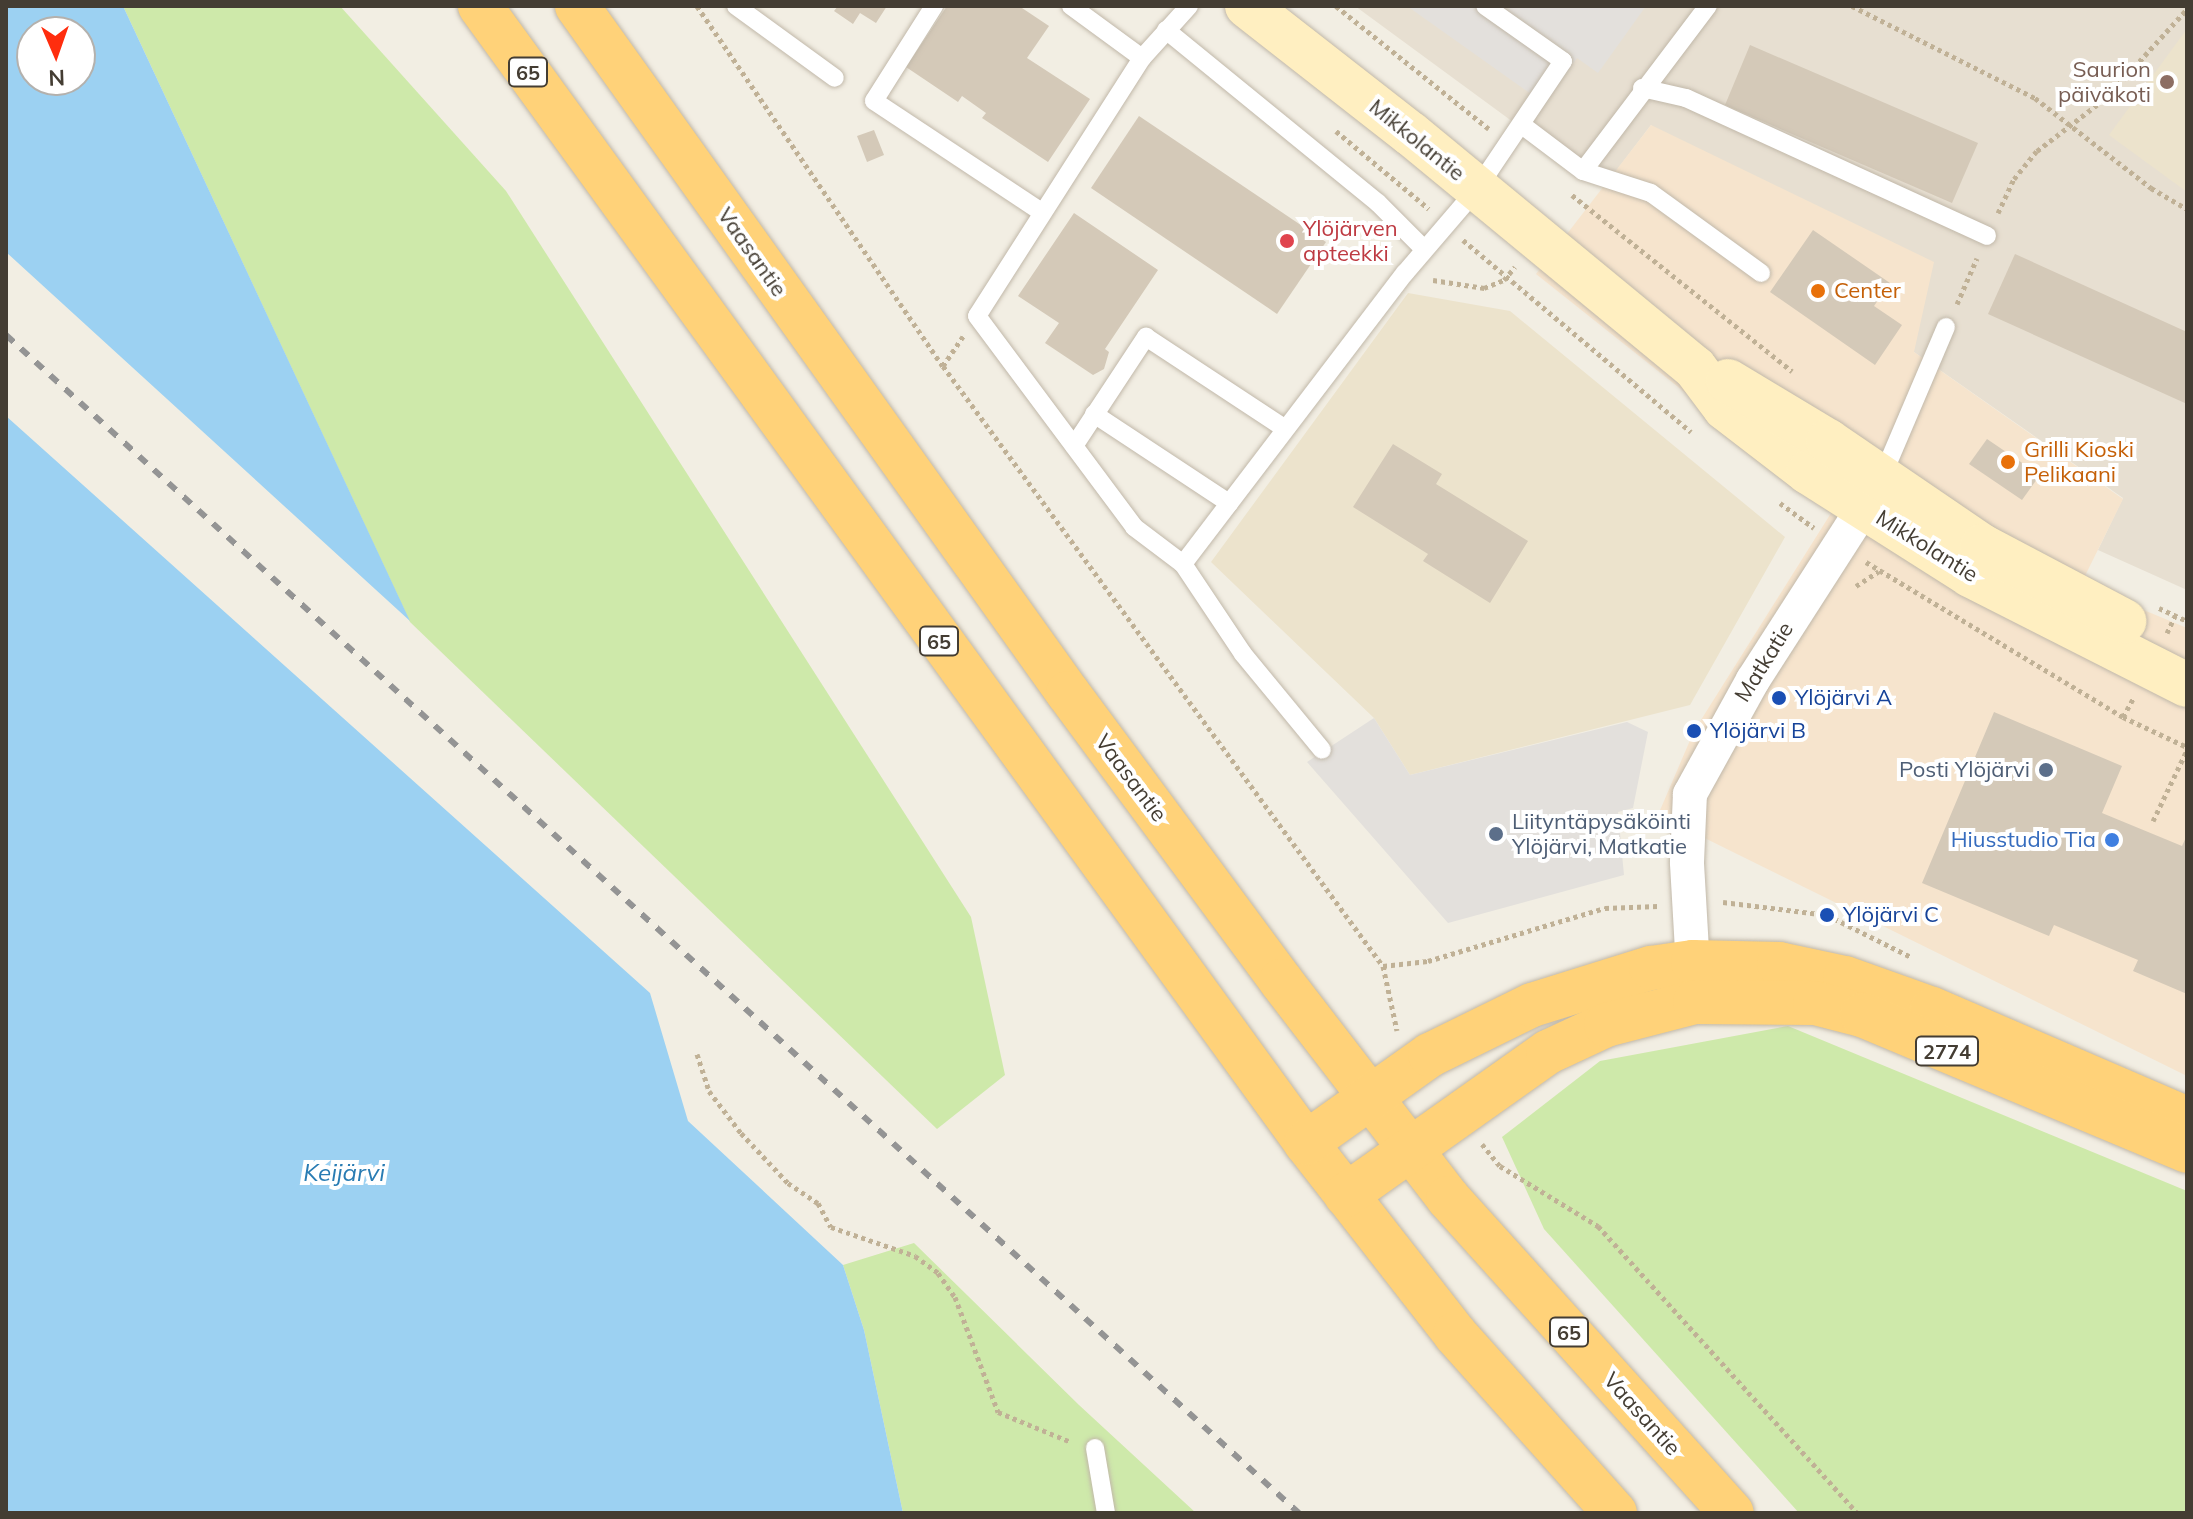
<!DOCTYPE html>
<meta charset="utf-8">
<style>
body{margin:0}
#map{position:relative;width:2193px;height:1519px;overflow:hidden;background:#f2eee3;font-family:Mulish,sans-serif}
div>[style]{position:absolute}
.residential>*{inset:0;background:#e7dfd1}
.commercial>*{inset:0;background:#f6e4cd}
.education>*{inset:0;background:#ece3cc}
.green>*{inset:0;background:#cee9aa}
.parking>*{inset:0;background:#e3e0dc}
.water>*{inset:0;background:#9cd1f2}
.building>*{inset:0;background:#d4c9b8}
.path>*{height:5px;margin-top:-2.5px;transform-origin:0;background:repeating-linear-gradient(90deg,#c0b196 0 4px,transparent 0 8px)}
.roads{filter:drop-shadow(0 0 2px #c1b8a9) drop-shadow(0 0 2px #c1b8a9)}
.service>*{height:18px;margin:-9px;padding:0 9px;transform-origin:9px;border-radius:9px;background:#fff}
.minor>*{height:34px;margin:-17px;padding:0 17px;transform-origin:17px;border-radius:17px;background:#fff}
.secondary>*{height:44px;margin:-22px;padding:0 22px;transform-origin:22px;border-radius:22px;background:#ffefc1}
.trunk>*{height:44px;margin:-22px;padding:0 22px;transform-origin:22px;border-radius:22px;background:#ffd279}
.rail>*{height:6px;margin-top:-3px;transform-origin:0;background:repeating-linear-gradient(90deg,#949494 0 10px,transparent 0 20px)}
.dots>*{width:22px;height:22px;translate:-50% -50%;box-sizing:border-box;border:4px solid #fff;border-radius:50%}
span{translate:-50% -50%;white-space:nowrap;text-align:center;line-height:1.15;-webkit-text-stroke:8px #fff;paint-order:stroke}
.shield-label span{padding:2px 6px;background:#fff;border:2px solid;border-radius:6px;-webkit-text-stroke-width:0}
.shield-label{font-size:20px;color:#443d33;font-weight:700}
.education-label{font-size:22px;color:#785e54}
.right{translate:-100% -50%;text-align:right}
.street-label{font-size:22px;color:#443d33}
.health-label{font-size:22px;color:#be3a42}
.left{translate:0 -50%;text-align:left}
.food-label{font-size:22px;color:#c56008}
.transit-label{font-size:22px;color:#164399}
.service-label{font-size:22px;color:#4e5e75}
.shop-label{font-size:22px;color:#366cbe}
.water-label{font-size:24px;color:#297cb3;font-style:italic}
.frame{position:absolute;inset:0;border:8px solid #443d33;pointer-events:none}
.north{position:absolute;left:16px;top:16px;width:80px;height:80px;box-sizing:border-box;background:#fff;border:2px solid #b4b1ad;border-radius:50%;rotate:178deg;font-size:22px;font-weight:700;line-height:32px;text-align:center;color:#443d33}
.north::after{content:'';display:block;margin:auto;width:28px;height:36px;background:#ff2d0e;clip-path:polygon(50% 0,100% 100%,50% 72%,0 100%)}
</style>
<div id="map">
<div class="residential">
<div style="clip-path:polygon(1355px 6px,2187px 6px,2187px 590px,2098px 550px,2123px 498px,1914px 352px,1651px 125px,1603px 188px)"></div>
</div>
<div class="commercial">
<div style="clip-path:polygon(1651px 125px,1934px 262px,1914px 352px,2123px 499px,2081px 584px,2187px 628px,2187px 1076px,1658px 815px,1694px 731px,1833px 510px,1536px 274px)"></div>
</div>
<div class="education">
<div style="clip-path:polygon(2187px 29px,2187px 192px,2109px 135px)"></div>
<div style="clip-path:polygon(1408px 293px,1510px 311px,1785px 537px,1690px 705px,1410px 775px,1374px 718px,1211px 562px)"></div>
</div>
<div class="green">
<div style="clip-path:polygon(123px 6px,340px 6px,506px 191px,971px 917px,1005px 1075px,937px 1129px,410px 622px)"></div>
<div style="clip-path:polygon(1788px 1026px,2187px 1191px,2187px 1513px,1799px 1513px,1544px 1229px,1502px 1137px,1600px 1061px)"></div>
<div style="clip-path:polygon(914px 1243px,1079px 1405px,1196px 1513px,903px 1513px,864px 1330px,843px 1265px)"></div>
</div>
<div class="parking">
<div style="clip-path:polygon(1407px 6px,1646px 6px,1598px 73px,1577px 58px,1545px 104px)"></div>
<div style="clip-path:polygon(1374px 718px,1410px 775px,1627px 722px,1648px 732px,1633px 808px,1618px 812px,1624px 875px,1448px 923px,1307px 762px)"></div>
</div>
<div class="water">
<div style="clip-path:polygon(evenodd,6px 6px,123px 6px,410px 621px,6px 252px,6px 6px,32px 32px,80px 32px,80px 80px,32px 80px,32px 32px)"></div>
<div style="clip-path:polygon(6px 416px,650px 993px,688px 1121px,843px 1265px,864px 1330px,903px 1513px,6px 1513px)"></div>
</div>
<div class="building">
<div style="clip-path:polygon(838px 6px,887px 6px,876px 23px,860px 13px,853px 24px,834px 11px)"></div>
<div style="clip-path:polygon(947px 6px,1019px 6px,1049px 26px,1027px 58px,1090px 99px,1048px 162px,982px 118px,986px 113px,962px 96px,958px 102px,906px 67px)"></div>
<div style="clip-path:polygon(1750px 45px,1978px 143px,1952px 203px,1725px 105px)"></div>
<div style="clip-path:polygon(1139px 116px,1326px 242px,1277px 314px,1091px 188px)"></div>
<div style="clip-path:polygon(874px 130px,884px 155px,867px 162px,857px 136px)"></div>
<div style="clip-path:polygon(1074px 213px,1158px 270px,1105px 349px,1109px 352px,1104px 369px,1093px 375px,1045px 343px,1059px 323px,1018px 296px)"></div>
<div style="clip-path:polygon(1813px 230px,1890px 283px,1874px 306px,1902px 325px,1875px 365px,1770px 292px)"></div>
<div style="clip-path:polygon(2015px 254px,2187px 332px,2187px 404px,1988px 314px)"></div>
<div style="clip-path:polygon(1987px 439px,2040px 475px,2022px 500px,1969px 464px)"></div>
<div style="clip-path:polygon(1393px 444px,1442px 474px,1436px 484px,1528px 541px,1490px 603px,1423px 561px,1428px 554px,1353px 507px)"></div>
<div style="clip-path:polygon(1994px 712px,2122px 766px,2102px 813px,2182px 846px,2187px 835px,2187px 994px,2133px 971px,2138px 960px,2054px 925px,2049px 936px,1922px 883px)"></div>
</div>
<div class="path">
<div style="left:697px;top:6px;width:436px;rotate:55.7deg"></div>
<div style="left:943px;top:366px;width:744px;rotate:53.75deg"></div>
<div style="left:1383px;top:966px;width:66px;rotate:77.8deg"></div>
<div style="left:1336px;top:6px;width:196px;rotate:38.8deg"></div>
<div style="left:1852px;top:6px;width:205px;rotate:26.7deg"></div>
<div style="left:2035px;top:98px;width:147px;rotate:37.8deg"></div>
<div style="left:2151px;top:188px;width:42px;rotate:30.3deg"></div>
<div style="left:1336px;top:131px;width:121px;rotate:40deg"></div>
<div style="left:1572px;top:195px;width:282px;rotate:38.7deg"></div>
<div style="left:1998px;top:213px;width:38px;rotate:-65deg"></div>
<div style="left:2014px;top:179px;width:36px;rotate:-51deg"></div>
<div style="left:2037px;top:151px;width:88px;rotate:-37.6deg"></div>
<div style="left:2107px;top:97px;width:119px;rotate:-47.7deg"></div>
<div style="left:1463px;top:240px;width:298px;rotate:40.1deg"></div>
<div style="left:1433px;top:280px;width:52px;rotate:8.9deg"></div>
<div style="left:1484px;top:288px;width:22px;rotate:-22deg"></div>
<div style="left:1504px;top:280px;width:17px;rotate:-50deg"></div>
<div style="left:1957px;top:304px;width:50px;rotate:-66.5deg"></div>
<div style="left:943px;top:366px;width:36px;rotate:-56deg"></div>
<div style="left:1780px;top:503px;width:42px;rotate:36.3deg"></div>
<div style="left:1866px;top:562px;width:300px;rotate:31.1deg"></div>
<div style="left:2123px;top:717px;width:71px;rotate:25.1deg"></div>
<div style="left:1856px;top:586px;width:27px;rotate:-33deg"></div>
<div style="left:2159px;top:608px;width:31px;rotate:25deg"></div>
<div style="left:2167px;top:633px;width:19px;rotate:-65deg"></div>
<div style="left:2123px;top:717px;width:21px;rotate:-61deg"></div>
<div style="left:2153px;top:821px;width:79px;rotate:-64.4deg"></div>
<div style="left:1723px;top:902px;width:105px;rotate:7.1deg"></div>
<div style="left:1827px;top:915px;width:94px;rotate:26.6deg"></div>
<div style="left:1383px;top:966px;width:45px;rotate:-6.3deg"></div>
<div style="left:1428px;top:961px;width:185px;rotate:-16.7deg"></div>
<div style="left:1605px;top:908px;width:53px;rotate:-2.2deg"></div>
<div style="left:697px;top:1054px;width:39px;rotate:72deg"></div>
<div style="left:709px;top:1091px;width:53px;rotate:52.7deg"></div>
<div style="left:741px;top:1133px;width:69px;rotate:46.8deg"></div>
<div style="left:788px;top:1183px;width:36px;rotate:34deg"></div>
<div style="left:818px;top:1203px;width:27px;rotate:62deg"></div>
<div style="left:831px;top:1227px;width:89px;rotate:19deg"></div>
<div style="left:915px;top:1256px;width:29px;rotate:36deg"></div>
<div style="left:938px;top:1273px;width:29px;rotate:55deg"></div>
<div style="left:955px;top:1297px;width:123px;rotate:69.5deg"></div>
<div style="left:998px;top:1412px;width:79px;rotate:22.3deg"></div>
<div style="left:1482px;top:1144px;width:28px;rotate:51deg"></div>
<div style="left:1500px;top:1166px;width:115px;rotate:31.5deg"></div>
<div style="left:1598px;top:1226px;width:387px;rotate:47.9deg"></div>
</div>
<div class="roads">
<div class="service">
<div style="left:736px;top:6px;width:122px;rotate:36deg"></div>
<div style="left:934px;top:6px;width:112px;rotate:122.3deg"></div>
<div style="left:874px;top:101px;width:201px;rotate:33.5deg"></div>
<div style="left:1071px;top:6px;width:88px;rotate:36.2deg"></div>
<div style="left:1189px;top:6px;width:70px;rotate:132.1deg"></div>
<div style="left:1142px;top:58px;width:306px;rotate:122.6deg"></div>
<div style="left:977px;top:316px;width:263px;rotate:53.3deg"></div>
<div style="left:1134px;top:527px;width:61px;rotate:37.1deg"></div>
<div style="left:1183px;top:564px;width:108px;rotate:56.3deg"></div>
<div style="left:1243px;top:654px;width:124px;rotate:50.5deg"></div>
<div style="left:1166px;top:30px;width:274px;rotate:39.2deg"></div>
<div style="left:1378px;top:203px;width:65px;rotate:45deg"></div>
<div style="left:1642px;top:88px;width:45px;rotate:12.8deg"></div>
<div style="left:1686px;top:98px;width:331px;rotate:24.6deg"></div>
<div style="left:1522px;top:125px;width:76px;rotate:37deg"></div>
<div style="left:1583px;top:171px;width:207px;rotate:-52.9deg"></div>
<div style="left:1583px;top:171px;width:71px;rotate:17.9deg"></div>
<div style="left:1651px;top:193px;width:136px;rotate:36deg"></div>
<div style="left:1094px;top:414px;width:162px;rotate:33.4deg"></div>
<div style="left:1074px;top:446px;width:131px;rotate:-56.6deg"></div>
<div style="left:1146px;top:337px;width:165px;rotate:33.4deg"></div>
<div style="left:1882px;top:477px;width:163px;rotate:-66.9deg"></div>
<div style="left:1183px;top:564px;width:366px;rotate:-52.7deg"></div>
<div style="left:1405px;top:273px;width:111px;rotate:-49.4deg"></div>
<div style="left:1477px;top:189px;width:154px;rotate:-56.1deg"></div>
<div style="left:1563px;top:61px;width:95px;rotate:-144.8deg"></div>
<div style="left:1095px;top:1448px;width:66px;rotate:80.4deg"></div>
</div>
<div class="minor">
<div style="left:1694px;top:985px;width:123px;rotate:-93.3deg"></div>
<div style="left:1687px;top:862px;width:68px;rotate:-87.5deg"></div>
<div style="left:1690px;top:794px;width:130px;rotate:-61.1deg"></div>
<div style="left:1753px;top:680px;width:229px;rotate:-57.3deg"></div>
</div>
<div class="secondary">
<div style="left:1247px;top:6px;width:208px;rotate:38deg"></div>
<div style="left:1411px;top:134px;width:368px;rotate:39.5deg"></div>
<div style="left:1695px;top:368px;width:50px;rotate:53.1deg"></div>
<div style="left:1725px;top:408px;width:105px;rotate:37.6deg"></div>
<div style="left:1808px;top:472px;width:192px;rotate:32.4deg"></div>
<div style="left:1970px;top:575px;width:243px;rotate:26.9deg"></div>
<div style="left:1728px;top:381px;width:117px;rotate:31deg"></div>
<div style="left:1828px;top:441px;width:186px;rotate:34.3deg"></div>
<div style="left:1982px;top:546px;width:161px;rotate:27.8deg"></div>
</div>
<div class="trunk">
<div style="left:480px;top:6px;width:1405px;rotate:54deg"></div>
<div style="left:1306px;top:1143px;width:242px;rotate:52deg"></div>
<div style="left:1455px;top:1334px;width:240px;rotate:48.2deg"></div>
<div style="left:577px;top:6px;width:844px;rotate:54.45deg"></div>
<div style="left:1068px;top:693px;width:358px;rotate:53.5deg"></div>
<div style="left:1281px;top:981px;width:274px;rotate:52.4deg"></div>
<div style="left:1448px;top:1198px;width:424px;rotate:48deg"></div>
<div style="left:1306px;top:1143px;width:152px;rotate:-35.4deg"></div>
<div style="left:1430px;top:1055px;width:114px;rotate:-26.1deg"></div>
<div style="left:1532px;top:1005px;width:125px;rotate:-17.3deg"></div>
<div style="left:1651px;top:968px;width:42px;rotate:-8.1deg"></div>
<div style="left:1693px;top:962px;width:86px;rotate:1.3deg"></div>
<div style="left:1779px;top:964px;width:67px;rotate:12deg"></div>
<div style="left:1845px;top:978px;width:92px;rotate:19.6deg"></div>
<div style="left:1932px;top:1009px;width:278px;rotate:23.3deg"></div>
<div style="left:1346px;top:1195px;width:247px;rotate:-35.3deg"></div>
<div style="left:1548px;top:1052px;width:64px;rotate:-25deg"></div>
<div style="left:1606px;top:1025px;width:92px;rotate:-14.5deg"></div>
<div style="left:1695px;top:1002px;width:120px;rotate:0.5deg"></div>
<div style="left:1815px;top:1003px;width:49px;rotate:14.3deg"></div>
<div style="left:1862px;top:1015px;width:352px;rotate:22.7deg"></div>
</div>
</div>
<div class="rail">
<div style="left:6px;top:335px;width:1749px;rotate:42.34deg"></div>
</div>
<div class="dots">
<div style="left:2167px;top:82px;background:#8d6e63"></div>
<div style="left:1287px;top:241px;background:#e0444e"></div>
<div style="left:1818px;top:291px;background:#e8710a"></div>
<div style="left:2008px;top:462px;background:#e8710a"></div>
<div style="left:1779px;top:698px;background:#1a4fb4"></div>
<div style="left:1694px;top:731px;background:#1a4fb4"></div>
<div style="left:2046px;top:770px;background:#5c6f8a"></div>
<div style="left:1496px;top:834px;background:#5c6f8a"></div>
<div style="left:2112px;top:840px;background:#3f7fe0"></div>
<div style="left:1827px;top:915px;background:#1a4fb4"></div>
</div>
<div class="shield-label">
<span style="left:528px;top:72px">65</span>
<span style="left:939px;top:641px">65</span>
<span style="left:1947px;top:1051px">2774</span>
<span style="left:1569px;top:1332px">65</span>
</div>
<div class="education-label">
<span class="right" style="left:2151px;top:82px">Saurion<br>päiväkoti</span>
</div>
<div class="street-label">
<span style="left:1417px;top:140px;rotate:39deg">Mikkolantie</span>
<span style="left:752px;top:252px;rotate:55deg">Vaasantie</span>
<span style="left:1927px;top:546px;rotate:32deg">Mikkolantie</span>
<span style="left:1764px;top:662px;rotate:-58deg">Matkatie</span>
<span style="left:1131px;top:778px;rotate:53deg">Vaasantie</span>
<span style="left:1642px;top:1414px;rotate:48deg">Vaasantie</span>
</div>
<div class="health-label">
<span class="left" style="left:1303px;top:241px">Ylöjärven<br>apteekki</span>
</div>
<div class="food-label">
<span class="left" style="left:1834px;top:291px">Center</span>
<span class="left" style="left:2024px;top:462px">Grilli Kioski<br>Pelikaani</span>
</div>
<div class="transit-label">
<span class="left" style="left:1795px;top:698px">Ylöjärvi A</span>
<span class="left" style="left:1710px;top:731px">Ylöjärvi B</span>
<span class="left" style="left:1843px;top:915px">Ylöjärvi C</span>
</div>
<div class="service-label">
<span class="right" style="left:2030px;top:770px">Posti Ylöjärvi</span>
<span class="left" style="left:1512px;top:834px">Liityntäpysäköinti<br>Ylöjärvi, Matkatie</span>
</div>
<div class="shop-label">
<span class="right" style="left:2096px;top:840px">Hiusstudio Tia</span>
</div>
<div class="water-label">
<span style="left:344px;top:1173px">Keijärvi</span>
</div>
<div class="frame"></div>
<div class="north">N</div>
</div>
